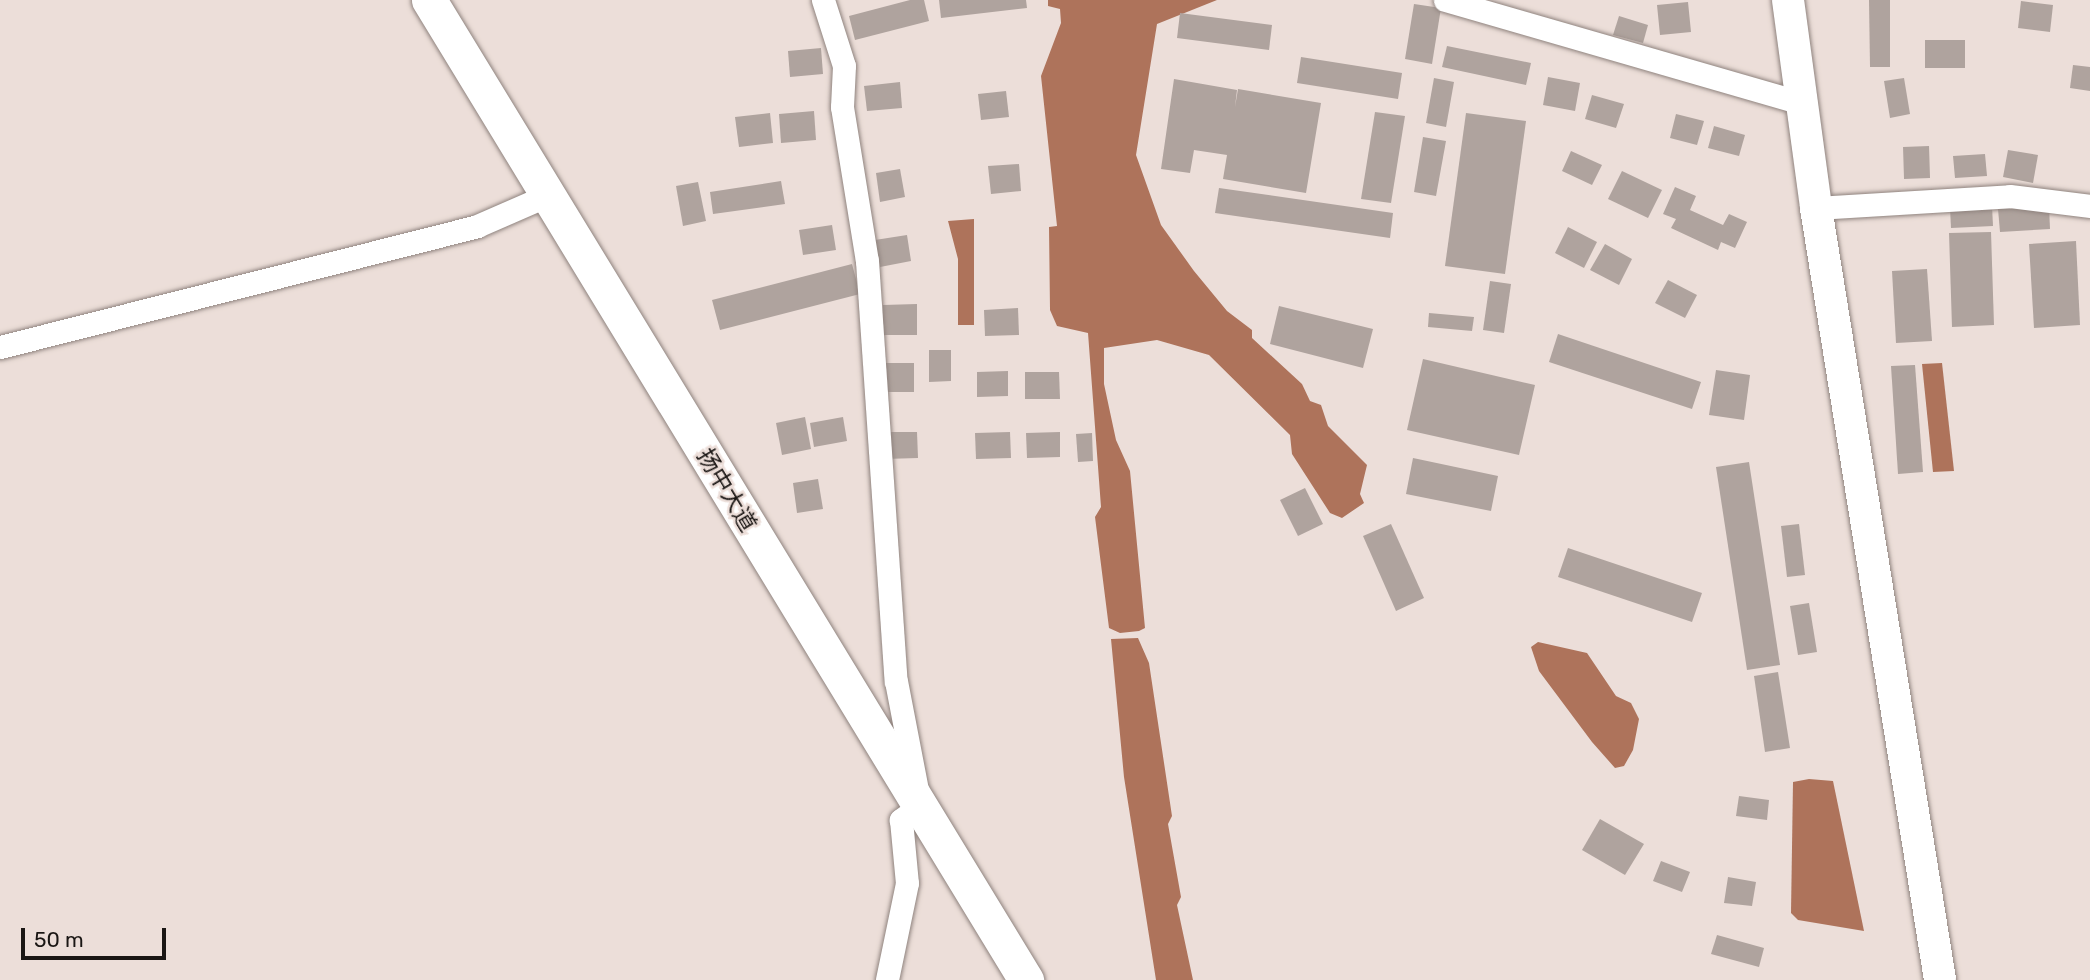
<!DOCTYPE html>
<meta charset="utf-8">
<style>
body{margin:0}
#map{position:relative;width:2090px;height:980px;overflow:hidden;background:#ecded9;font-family:Rubik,"Noto Sans SC",sans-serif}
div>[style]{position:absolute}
.water>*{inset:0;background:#ae735b}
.building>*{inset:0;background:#afa39e}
.roads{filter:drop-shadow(0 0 2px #8f837e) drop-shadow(0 0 2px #8f837e)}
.street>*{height:23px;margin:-11.5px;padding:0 11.5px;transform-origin:11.5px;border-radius:11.5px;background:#fff}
.secondary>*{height:32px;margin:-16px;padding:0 16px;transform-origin:16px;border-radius:16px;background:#fff}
.primary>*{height:35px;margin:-17.5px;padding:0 17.5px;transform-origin:17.5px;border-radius:17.5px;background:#fff}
span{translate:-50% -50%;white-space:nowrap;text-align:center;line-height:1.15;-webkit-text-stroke:5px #ecded9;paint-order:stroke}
.street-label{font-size:23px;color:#1a1614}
.scale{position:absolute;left:21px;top:928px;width:145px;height:32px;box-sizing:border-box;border:4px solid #1a1614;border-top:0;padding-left:9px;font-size:21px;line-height:24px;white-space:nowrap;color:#1a1614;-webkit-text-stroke:5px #ecded9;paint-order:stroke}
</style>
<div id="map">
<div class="water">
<div style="clip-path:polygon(1048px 0,1217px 0,1157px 24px,1136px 155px,1161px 225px,1194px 271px,1227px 311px,1252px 330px,1252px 338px,1302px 384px,1310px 401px,1321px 405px,1328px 426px,1367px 465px,1360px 494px,1364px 503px,1342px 518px,1330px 513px,1292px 454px,1290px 435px,1209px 355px,1157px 340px,1104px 348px,1104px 384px,1116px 440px,1130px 471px,1145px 628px,1139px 631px,1120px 633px,1109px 628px,1095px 517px,1101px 507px,1088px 333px,1057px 326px,1050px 310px,1049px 227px,1057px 226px,1041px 76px,1061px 23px,1060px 9px,1048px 6px)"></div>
<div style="clip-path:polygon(974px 219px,974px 325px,958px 325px,958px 259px,948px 221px)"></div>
<div style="clip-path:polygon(1942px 363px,1954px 471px,1933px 472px,1922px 364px)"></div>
<div style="clip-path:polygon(1138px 638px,1149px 663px,1172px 816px,1168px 824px,1181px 897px,1177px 905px,1193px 980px,1156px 980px,1124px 777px,1111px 639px)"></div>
<div style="clip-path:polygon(1538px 642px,1587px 653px,1616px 696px,1631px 703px,1639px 719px,1633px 750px,1624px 766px,1615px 768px,1592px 742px,1539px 671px,1531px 647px)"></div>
<div style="clip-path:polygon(1809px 779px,1833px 781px,1864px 931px,1798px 920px,1791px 913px,1793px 782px)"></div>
</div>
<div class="building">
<div style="clip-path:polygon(910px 0,924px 0,929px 21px,855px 40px,849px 16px)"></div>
<div style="clip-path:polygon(939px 0,1026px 0,1027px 8px,941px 18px)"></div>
<div style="clip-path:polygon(1869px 0,1890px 0,1890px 67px,1870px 67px)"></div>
<div style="clip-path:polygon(2021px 1px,2053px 5px,2050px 32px,2018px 28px)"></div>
<div style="clip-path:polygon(1688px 2px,1691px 32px,1660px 35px,1657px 5px)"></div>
<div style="clip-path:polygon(1414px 4px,1441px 8px,1432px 64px,1405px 59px)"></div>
<div style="clip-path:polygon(1180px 13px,1272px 25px,1269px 50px,1177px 38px)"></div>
<div style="clip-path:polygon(1619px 16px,1648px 25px,1643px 43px,1613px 35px)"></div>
<div style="clip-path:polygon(1925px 40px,1965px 40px,1965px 68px,1925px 68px)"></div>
<div style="clip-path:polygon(1447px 46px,1531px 63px,1526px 85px,1442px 67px)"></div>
<div style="clip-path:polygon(821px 48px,823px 74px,790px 77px,788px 51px)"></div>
<div style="clip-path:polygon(1301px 57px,1402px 73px,1398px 99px,1297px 83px)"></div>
<div style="clip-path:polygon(2073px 65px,2090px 67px,2090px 91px,2070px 88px)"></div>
<div style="clip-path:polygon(1548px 77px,1580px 83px,1575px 111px,1543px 105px)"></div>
<div style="clip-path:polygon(1434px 78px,1454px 82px,1446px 127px,1426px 123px)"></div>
<div style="clip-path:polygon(1904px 78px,1910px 114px,1890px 118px,1884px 81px)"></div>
<div style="clip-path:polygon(1174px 79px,1237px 90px,1235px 107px,1238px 89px,1321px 103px,1306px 193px,1223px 179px,1227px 155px,1194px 150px,1190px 173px,1161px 169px)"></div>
<div style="clip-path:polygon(900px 82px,902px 108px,867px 111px,864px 86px)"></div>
<div style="clip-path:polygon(1006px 91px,1009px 117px,981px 120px,978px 94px)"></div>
<div style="clip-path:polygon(1592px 95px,1624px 104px,1616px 128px,1585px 119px)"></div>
<div style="clip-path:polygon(814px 111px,816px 140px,781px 143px,779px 114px)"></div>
<div style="clip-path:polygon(1375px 112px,1405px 116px,1391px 203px,1361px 199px)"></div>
<div style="clip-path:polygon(770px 113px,773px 143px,739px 147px,735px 117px)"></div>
<div style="clip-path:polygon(1466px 113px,1526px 121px,1505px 274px,1445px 266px)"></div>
<div style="clip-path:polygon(1676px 114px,1704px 121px,1697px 145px,1670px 138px)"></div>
<div style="clip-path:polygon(1714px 126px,1745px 135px,1739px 156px,1708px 148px)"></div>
<div style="clip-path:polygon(1423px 137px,1446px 141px,1436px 196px,1414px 192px)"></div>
<div style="clip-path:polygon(1929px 146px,1930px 178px,1904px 179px,1903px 147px)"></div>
<div style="clip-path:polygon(2008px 150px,2038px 155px,2033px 183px,2003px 177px)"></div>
<div style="clip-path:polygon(1571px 151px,1602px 165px,1592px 185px,1562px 171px)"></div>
<div style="clip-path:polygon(1985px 154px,1987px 176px,1955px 178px,1953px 156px)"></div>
<div style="clip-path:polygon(1019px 164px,1021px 191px,991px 194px,988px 166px)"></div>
<div style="clip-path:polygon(900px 169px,905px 197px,880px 202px,876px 173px)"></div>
<div style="clip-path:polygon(1622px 171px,1662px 190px,1648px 218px,1608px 199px)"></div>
<div style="clip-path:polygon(781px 181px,785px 204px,713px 214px,710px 192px)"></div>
<div style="clip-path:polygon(698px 182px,706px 221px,683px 226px,676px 186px)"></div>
<div style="clip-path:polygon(1675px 187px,1696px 196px,1690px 210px,1723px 225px,1729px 214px,1747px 222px,1735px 248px,1721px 242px,1718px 250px,1671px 228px,1676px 219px,1663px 214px)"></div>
<div style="clip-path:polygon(1219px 188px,1393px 213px,1390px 238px,1215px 213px)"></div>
<div style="clip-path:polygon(1992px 206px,1993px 226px,1951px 228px,1950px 208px)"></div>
<div style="clip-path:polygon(2049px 206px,2050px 229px,2000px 232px,1998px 209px)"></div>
<div style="clip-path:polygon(832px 225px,836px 250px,803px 255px,799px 230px)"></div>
<div style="clip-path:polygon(1568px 227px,1597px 242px,1584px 268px,1555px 253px)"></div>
<div style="clip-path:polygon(1991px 232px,1994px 325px,1952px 327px,1949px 233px)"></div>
<div style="clip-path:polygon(907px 235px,911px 261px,880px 267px,875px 240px)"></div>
<div style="clip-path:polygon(2076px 241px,2080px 325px,2034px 328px,2029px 244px)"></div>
<div style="clip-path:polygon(1605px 244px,1632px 259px,1619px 285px,1590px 270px)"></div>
<div style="clip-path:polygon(852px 264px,860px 294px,720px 330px,712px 300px)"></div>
<div style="clip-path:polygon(1927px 269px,1932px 341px,1896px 343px,1892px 271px)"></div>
<div style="clip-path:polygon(1668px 280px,1697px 295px,1685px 318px,1655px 303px)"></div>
<div style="clip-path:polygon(1490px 281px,1511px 284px,1504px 333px,1483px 330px)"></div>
<div style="clip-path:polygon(917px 304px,917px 335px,882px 335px,883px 305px)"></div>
<div style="clip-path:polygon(1279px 306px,1373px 329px,1363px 368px,1270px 344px)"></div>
<div style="clip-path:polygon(1018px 308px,1019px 335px,985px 336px,984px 310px)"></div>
<div style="clip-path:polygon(1429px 313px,1474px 317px,1472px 331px,1428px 327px)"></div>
<div style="clip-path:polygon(1558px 334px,1701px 382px,1692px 409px,1549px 362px)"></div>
<div style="clip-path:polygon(929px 350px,951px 350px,951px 381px,929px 382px)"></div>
<div style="clip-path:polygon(1423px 359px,1535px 385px,1519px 455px,1407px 430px)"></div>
<div style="clip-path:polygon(884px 363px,914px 363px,914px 392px,883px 392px)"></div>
<div style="clip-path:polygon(1915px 365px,1923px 472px,1898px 474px,1891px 366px)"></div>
<div style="clip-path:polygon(1716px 370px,1750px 375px,1744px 420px,1709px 415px)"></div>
<div style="clip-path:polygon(1008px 371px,1008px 396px,977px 397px,977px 372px)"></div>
<div style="clip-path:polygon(1025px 372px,1059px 372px,1060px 399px,1025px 399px)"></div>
<div style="clip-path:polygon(805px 417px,811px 449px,782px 455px,776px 423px)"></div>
<div style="clip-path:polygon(843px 417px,847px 441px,814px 447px,810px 423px)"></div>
<div style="clip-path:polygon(885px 432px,917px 432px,918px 458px,885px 459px)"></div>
<div style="clip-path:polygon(1010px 432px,1011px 458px,976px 459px,975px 433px)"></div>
<div style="clip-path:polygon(1060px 432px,1060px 457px,1027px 458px,1026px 433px)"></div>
<div style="clip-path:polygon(1092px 433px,1093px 461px,1078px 462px,1076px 434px)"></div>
<div style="clip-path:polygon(1413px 458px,1498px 476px,1491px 511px,1406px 494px)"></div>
<div style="clip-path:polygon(1749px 462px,1780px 665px,1747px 670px,1716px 467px)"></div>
<div style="clip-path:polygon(818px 479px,823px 509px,797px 513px,793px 483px)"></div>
<div style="clip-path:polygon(1305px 488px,1323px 524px,1298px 536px,1280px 500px)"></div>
<div style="clip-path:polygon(1391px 524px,1424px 598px,1396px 611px,1363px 536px)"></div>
<div style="clip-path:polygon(1799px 524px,1805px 575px,1787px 577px,1781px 526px)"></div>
<div style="clip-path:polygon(1568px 548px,1702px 593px,1692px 622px,1558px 577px)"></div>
<div style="clip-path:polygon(1809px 603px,1817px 652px,1798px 655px,1790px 606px)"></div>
<div style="clip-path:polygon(1778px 672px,1790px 748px,1765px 752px,1754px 676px)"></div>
<div style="clip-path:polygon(1739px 796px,1769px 800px,1767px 820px,1736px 816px)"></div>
<div style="clip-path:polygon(1600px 819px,1644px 844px,1625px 875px,1582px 850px)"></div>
<div style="clip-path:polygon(1661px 861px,1690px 872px,1682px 892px,1653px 881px)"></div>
<div style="clip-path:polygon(1728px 877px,1756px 882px,1752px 906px,1724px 903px)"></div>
<div style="clip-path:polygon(1717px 935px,1764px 948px,1759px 967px,1711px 954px)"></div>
</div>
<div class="roads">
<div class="street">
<div style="left:823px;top:0;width:69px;rotate:72.3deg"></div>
<div style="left:844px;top:66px;width:41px;rotate:92.8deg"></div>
<div style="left:842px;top:107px;width:156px;rotate:80.8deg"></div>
<div style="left:867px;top:261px;width:421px;rotate:86.1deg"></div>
<div style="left:896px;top:681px;width:127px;rotate:79.1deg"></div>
<div style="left:920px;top:806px;width:24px;rotate:144deg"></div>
<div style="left:901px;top:820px;width:63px;rotate:84.6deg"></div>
<div style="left:907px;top:883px;width:99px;rotate:101.7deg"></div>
<div style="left:1445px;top:0;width:372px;rotate:16.1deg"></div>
<div style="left:1816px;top:208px;width:194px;rotate:-3.5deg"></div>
<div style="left:2010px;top:196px;width:81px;rotate:7.1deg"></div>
<div style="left:0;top:347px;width:492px;rotate:-14.2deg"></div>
<div style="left:477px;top:226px;width:77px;rotate:-23.6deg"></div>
</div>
<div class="secondary">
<div style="left:1788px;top:0;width:210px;rotate:82.3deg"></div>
<div style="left:1816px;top:208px;width:782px;rotate:80.87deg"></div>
</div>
<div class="primary">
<div style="left:429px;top:0;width:1148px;rotate:58.65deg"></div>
</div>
</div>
<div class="street-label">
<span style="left:727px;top:490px;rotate:59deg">扬中大道</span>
</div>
<div class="scale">50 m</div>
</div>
